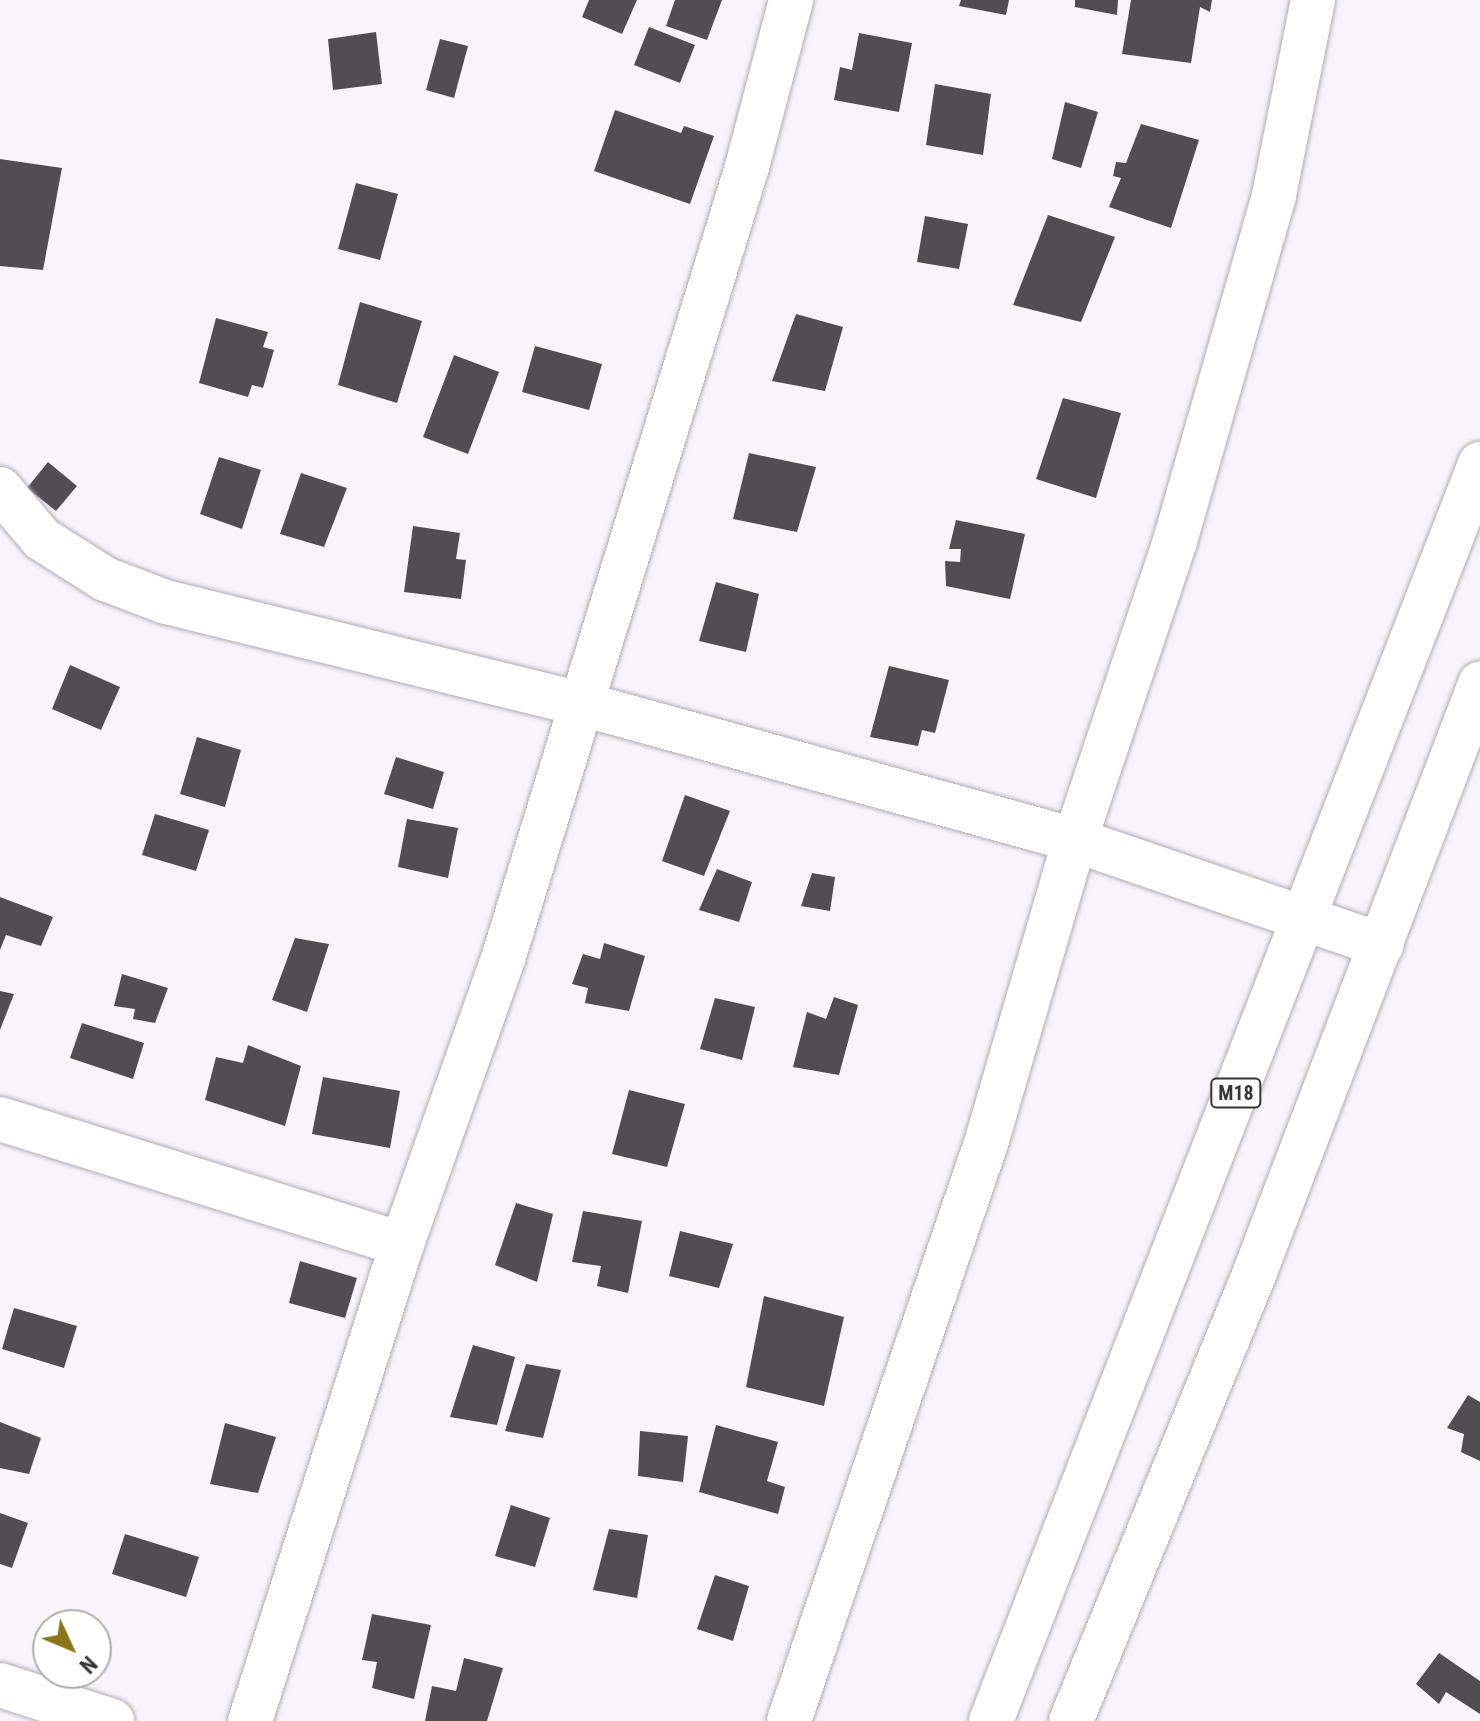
<!DOCTYPE html>
<style>
body{margin:0}
#map{position:relative;width:1480px;height:1721px;overflow:hidden;background:#f7f4fb;font-family:"Roboto Condensed",sans-serif}
div>[style]{position:absolute}
.building>*{inset:0;background:#504e53}
.roads{filter:drop-shadow(0 0 2px #afacb2) drop-shadow(0 0 2px #afacb2)}
.minor>*{height:44px;margin:-22px;padding:0 22px;transform-origin:22px;border-radius:22px;background:#fff}
.major>*{height:44px;margin:-22px;padding:0 22px;transform-origin:22px;border-radius:22px;background:#fff}
span{translate:-50% -50%;white-space:nowrap;text-align:center;line-height:1.15;-webkit-text-stroke:8px #fff;paint-order:stroke}
.shield-label span{padding:2px 6px;background:#fff;border:2px solid;border-radius:6px;-webkit-text-stroke-width:0}
.shield-label{font-size:20px;color:#363537;font-weight:700}
.north{position:absolute;left:32px;top:1609px;width:80px;height:80px;box-sizing:border-box;background:#fff;border:2px solid #afaeaf;border-radius:50%;rotate:134deg;font-size:22px;font-weight:700;line-height:32px;text-align:center;color:#363537}
.north::after{content:'';display:block;margin:auto;width:28px;height:36px;background:#8b7518;clip-path:polygon(50% 0,100% 100%,50% 72%,0 100%)}
</style>
<div id="map">
<div class="building">
<div style="clip-path:polygon(589px 0,637px 0,622px 34px,582px 17px)"></div>
<div style="clip-path:polygon(675px 0,722px 0,707px 40px,666px 26px)"></div>
<div style="clip-path:polygon(961px 0,1009px 0,1006px 15px,959px 6px)"></div>
<div style="clip-path:polygon(1075px 0,1118px 0,1117px 15px,1075px 7px)"></div>
<div style="clip-path:polygon(1131px 0,1212px 0,1210px 12px,1200px 7px,1191px 63px,1122px 54px)"></div>
<div style="clip-path:polygon(649px 27px,695px 45px,680px 83px,634px 65px)"></div>
<div style="clip-path:polygon(376px 32px,382px 84px,333px 90px,328px 39px)"></div>
<div style="clip-path:polygon(859px 33px,912px 43px,899px 112px,834px 100px,840px 67px,852px 70px)"></div>
<div style="clip-path:polygon(440px 39px,468px 46px,454px 98px,426px 90px)"></div>
<div style="clip-path:polygon(935px 84px,991px 94px,983px 155px,926px 145px)"></div>
<div style="clip-path:polygon(1065px 102px,1098px 112px,1081px 168px,1052px 159px)"></div>
<div style="clip-path:polygon(615px 110px,681px 133px,684px 126px,714px 136px,690px 204px,594px 171px)"></div>
<div style="clip-path:polygon(1141px 124px,1199px 140px,1171px 228px,1109px 207px,1121px 178px,1113px 176px,1116px 162px,1126px 163px)"></div>
<div style="clip-path:polygon(0 159px,62px 168px,43px 270px,0 266px)"></div>
<div style="clip-path:polygon(356px 183px,398px 194px,380px 260px,338px 249px)"></div>
<div style="clip-path:polygon(1048px 215px,1115px 237px,1081px 322px,1013px 305px)"></div>
<div style="clip-path:polygon(925px 216px,968px 224px,959px 269px,917px 262px)"></div>
<div style="clip-path:polygon(360px 302px,422px 321px,397px 403px,338px 385px)"></div>
<div style="clip-path:polygon(796px 314px,843px 327px,825px 391px,772px 381px)"></div>
<div style="clip-path:polygon(216px 318px,268px 332px,263px 347px,274px 350px,263px 388px,252px 385px,248px 397px,199px 383px)"></div>
<div style="clip-path:polygon(535px 346px,602px 364px,589px 410px,522px 392px)"></div>
<div style="clip-path:polygon(454px 355px,499px 372px,468px 454px,423px 437px)"></div>
<div style="clip-path:polygon(1063px 398px,1121px 413px,1096px 498px,1036px 479px)"></div>
<div style="clip-path:polygon(749px 453px,816px 467px,797px 532px,733px 519px)"></div>
<div style="clip-path:polygon(219px 457px,261px 470px,242px 529px,200px 514px)"></div>
<div style="clip-path:polygon(48px 462px,77px 486px,56px 511px,27px 488px)"></div>
<div style="clip-path:polygon(301px 473px,347px 488px,324px 547px,280px 534px)"></div>
<div style="clip-path:polygon(956px 520px,1025px 534px,1010px 599px,946px 586px,945px 561px,960px 562px,961px 549px,949px 549px)"></div>
<div style="clip-path:polygon(413px 526px,460px 533px,456px 559px,466px 560px,461px 599px,404px 592px)"></div>
<div style="clip-path:polygon(716px 582px,759px 594px,746px 652px,699px 641px)"></div>
<div style="clip-path:polygon(70px 665px,120px 687px,101px 730px,52px 709px)"></div>
<div style="clip-path:polygon(889px 666px,949px 680px,935px 733px,922px 730px,918px 746px,870px 737px)"></div>
<div style="clip-path:polygon(197px 737px,241px 750px,225px 807px,180px 794px)"></div>
<div style="clip-path:polygon(396px 757px,444px 772px,433px 809px,384px 794px)"></div>
<div style="clip-path:polygon(685px 795px,730px 811px,704px 876px,662px 861px)"></div>
<div style="clip-path:polygon(155px 814px,209px 830px,196px 871px,142px 855px)"></div>
<div style="clip-path:polygon(407px 819px,458px 828px,448px 878px,398px 867px)"></div>
<div style="clip-path:polygon(717px 869px,752px 882px,739px 922px,699px 910px)"></div>
<div style="clip-path:polygon(812px 873px,835px 877px,830px 911px,801px 906px)"></div>
<div style="clip-path:polygon(0 897px,53px 917px,41px 946px,6px 935px,0 950px)"></div>
<div style="clip-path:polygon(295px 938px,329px 944px,307px 1012px,272px 1000px)"></div>
<div style="clip-path:polygon(604px 943px,645px 956px,629px 1011px,585px 1003px,588px 988px,572px 984px,583px 954px,600px 959px)"></div>
<div style="clip-path:polygon(122px 974px,168px 988px,155px 1023px,133px 1019px,135px 1009px,114px 1006px)"></div>
<div style="clip-path:polygon(0 991px,14px 994px,0 1030px)"></div>
<div style="clip-path:polygon(834px 997px,858px 1005px,839px 1075px,793px 1067px,807px 1012px,826px 1019px)"></div>
<div style="clip-path:polygon(715px 998px,755px 1007px,742px 1060px,700px 1049px)"></div>
<div style="clip-path:polygon(82px 1023px,144px 1043px,133px 1079px,70px 1058px)"></div>
<div style="clip-path:polygon(248px 1045px,301px 1066px,285px 1126px,205px 1100px,216px 1057px,243px 1063px)"></div>
<div style="clip-path:polygon(323px 1077px,400px 1091px,390px 1148px,312px 1134px)"></div>
<div style="clip-path:polygon(629px 1090px,685px 1104px,667px 1167px,612px 1154px)"></div>
<div style="clip-path:polygon(516px 1203px,553px 1214px,537px 1282px,495px 1265px)"></div>
<div style="clip-path:polygon(583px 1211px,642px 1221px,628px 1293px,597px 1286px,601px 1266px,572px 1262px)"></div>
<div style="clip-path:polygon(680px 1231px,733px 1244px,719px 1288px,669px 1276px)"></div>
<div style="clip-path:polygon(300px 1261px,357px 1278px,345px 1318px,289px 1303px)"></div>
<div style="clip-path:polygon(764px 1296px,844px 1317px,824px 1406px,746px 1387px)"></div>
<div style="clip-path:polygon(14px 1308px,77px 1326px,64px 1368px,2px 1349px)"></div>
<div style="clip-path:polygon(473px 1345px,515px 1357px,497px 1425px,450px 1417px)"></div>
<div style="clip-path:polygon(526px 1364px,561px 1370px,543px 1438px,505px 1431px)"></div>
<div style="clip-path:polygon(1468px 1395px,1480px 1402px,1480px 1461px,1461px 1452px,1464px 1434px,1447px 1428px)"></div>
<div style="clip-path:polygon(0 1422px,41px 1438px,29px 1474px,0 1468px)"></div>
<div style="clip-path:polygon(225px 1423px,276px 1437px,258px 1493px,210px 1484px)"></div>
<div style="clip-path:polygon(716px 1425px,778px 1442px,767px 1481px,785px 1487px,778px 1514px,699px 1492px)"></div>
<div style="clip-path:polygon(640px 1431px,688px 1436px,683px 1482px,638px 1476px)"></div>
<div style="clip-path:polygon(511px 1505px,550px 1518px,535px 1567px,495px 1556px)"></div>
<div style="clip-path:polygon(0 1513px,28px 1523px,12px 1568px,0 1564px)"></div>
<div style="clip-path:polygon(609px 1529px,648px 1535px,637px 1598px,593px 1590px)"></div>
<div style="clip-path:polygon(125px 1534px,199px 1557px,186px 1597px,112px 1574px)"></div>
<div style="clip-path:polygon(715px 1575px,749px 1586px,733px 1641px,697px 1629px)"></div>
<div style="clip-path:polygon(372px 1614px,431px 1625px,414px 1699px,372px 1688px,377px 1662px,362px 1660px)"></div>
<div style="clip-path:polygon(1439px 1653px,1480px 1681px,1480px 1714px,1446px 1692px,1439px 1704px,1416px 1684px)"></div>
<div style="clip-path:polygon(464px 1658px,503px 1668px,487px 1721px,425px 1721px,432px 1686px,456px 1691px)"></div>
</div>
<div class="roads">
<div class="minor">
<div style="left:0;top:489px;width:65px;rotate:50deg"></div>
<div style="left:42px;top:539px;width:75px;rotate:32.4deg"></div>
<div style="left:105px;top:579px;width:65px;rotate:20.7deg"></div>
<div style="left:166px;top:602px;width:428px;rotate:13.8deg"></div>
<div style="left:582px;top:704px;width:511px;rotate:15.42deg"></div>
<div style="left:1075px;top:840px;width:324px;rotate:18.9deg"></div>
<div style="left:0;top:1119px;width:421px;rotate:17.3deg"></div>
<div style="left:0;top:1685px;width:118px;rotate:17.8deg"></div>
<div style="left:250px;top:1721px;width:501px;rotate:-72.33deg"></div>
<div style="left:402px;top:1244px;width:302px;rotate:-70.5deg"></div>
<div style="left:503px;top:959px;width:829px;rotate:-72.88deg"></div>
<div style="left:747px;top:167px;width:173px;rotate:-75.2deg"></div>
<div style="left:789px;top:1721px;width:614px;rotate:-71.18deg"></div>
<div style="left:987px;top:1140px;width:313px;rotate:-73.7deg"></div>
<div style="left:1075px;top:840px;width:315px;rotate:-71.5deg"></div>
<div style="left:1175px;top:541px;width:360px;rotate:-74deg"></div>
<div style="left:1274px;top:195px;width:199px;rotate:-78.7deg"></div>
<div style="left:1071px;top:1721px;width:485px;rotate:-67.7deg"></div>
<div style="left:1255px;top:1272px;width:630px;rotate:-69.06deg"></div>
</div>
<div class="major">
<div style="left:991px;top:1721px;width:1349px;rotate:-68.74deg"></div>
</div>
</div>
<div class="shield-label">
<span style="left:1236px;top:1093px">M18</span>
</div>
<div class="north">N</div>
</div>
